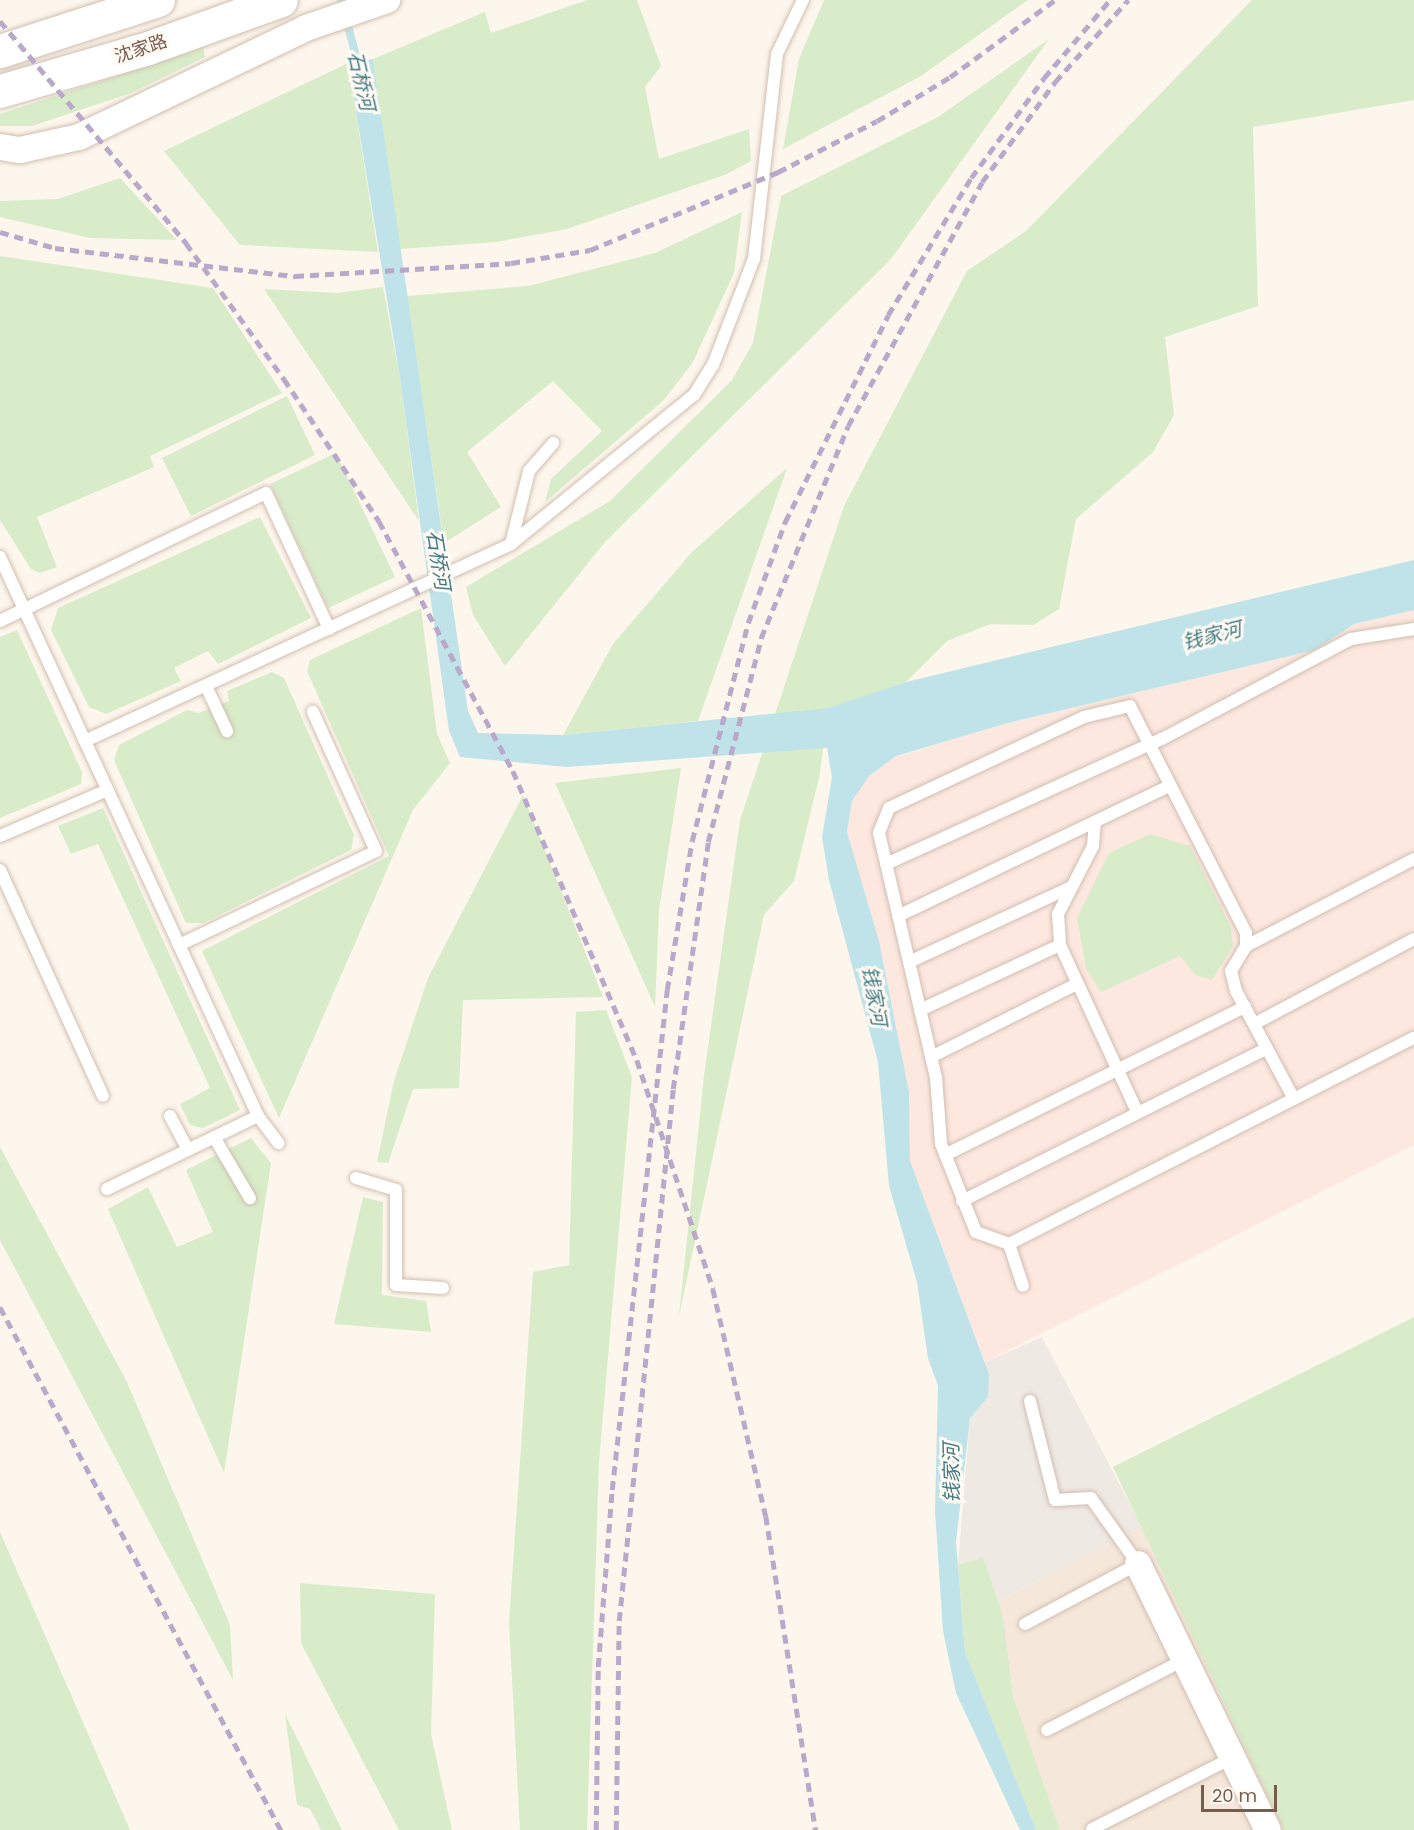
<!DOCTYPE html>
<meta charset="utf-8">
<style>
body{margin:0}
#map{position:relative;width:1414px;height:1830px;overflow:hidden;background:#fdf6ec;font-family:Poppins,"Noto Sans SC",sans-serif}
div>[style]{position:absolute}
.residential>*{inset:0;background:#f5e8da}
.commercial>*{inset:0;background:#fde8e0}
.industrial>*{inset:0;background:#efe9e4}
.green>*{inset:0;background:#d8ecc9}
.water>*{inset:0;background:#bfe3e8}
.stream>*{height:8px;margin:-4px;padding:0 4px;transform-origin:4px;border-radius:4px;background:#bfe3e8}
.roads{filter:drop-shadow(0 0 2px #d1beb0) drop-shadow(0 0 2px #d1beb0)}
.service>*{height:12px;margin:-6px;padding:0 6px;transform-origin:6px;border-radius:6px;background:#fff}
.minor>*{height:26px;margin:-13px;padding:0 13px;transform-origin:13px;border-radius:13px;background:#fff}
.secondary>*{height:33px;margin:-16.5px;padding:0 16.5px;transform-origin:16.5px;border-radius:16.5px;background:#fff}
.rail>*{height:4.5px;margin-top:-2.25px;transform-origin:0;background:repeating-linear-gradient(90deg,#b9a8c9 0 9px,transparent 0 15px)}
span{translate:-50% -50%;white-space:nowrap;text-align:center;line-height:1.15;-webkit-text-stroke:6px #fffaf3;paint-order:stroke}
.street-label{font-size:18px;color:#7a5c4d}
.water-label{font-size:20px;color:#437c86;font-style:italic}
.scale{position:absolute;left:1201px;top:1785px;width:76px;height:27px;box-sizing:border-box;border:3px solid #7a5c4d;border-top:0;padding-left:8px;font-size:18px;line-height:21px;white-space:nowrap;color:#7a5c4d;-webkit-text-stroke:4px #fffaf3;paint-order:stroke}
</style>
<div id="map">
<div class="residential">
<div style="clip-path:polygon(1142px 1527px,1288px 1830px,1060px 1830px,1013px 1696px,998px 1601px)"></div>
</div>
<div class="commercial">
<div style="clip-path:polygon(1414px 610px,1414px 1145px,985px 1362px,910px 1161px,909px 1092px,879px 941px,847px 832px,852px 801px,869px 776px,895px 757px,1008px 723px,1315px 650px,1354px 624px)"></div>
</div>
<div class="industrial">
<div style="clip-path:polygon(1042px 1337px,1142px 1527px,998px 1601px,983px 1557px,958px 1565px,970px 1418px,988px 1397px,985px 1362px)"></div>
</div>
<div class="green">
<div style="clip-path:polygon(587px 0,637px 0,661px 66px,645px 87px,659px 159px,749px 129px,751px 161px,727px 174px,567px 229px,496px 242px,400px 249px,373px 59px,485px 12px,491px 33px)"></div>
<div style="clip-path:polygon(824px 0,1028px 0,921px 76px,783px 149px,799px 59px)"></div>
<div style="clip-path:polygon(1252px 0,1414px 0,1414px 100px,1253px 127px,1258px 306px,1165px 337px,1174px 415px,1153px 452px,1076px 519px,1059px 609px,1033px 625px,991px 624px,947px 641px,906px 682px,828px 709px,820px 773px,794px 881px,764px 915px,679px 1316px,704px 1076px,740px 820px,844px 506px,967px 271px,1026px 231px)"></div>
<div style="clip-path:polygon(1049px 39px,891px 259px,605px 542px,505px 666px,473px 615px,466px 587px,610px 501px,732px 380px,753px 343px,781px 196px,938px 117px)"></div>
<div style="clip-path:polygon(203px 48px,205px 57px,131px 93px,32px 126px,0 126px,0 114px)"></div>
<div style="clip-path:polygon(348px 63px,378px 252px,240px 245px,164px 151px)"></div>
<div style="clip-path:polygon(120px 178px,177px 240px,90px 238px,0 217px,0 201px,58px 199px)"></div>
<div style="clip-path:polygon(742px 212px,734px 273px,693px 362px,664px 400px,545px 502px,551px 479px,602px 431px,553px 381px,467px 452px,501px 507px,444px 543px,407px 296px,528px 286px,655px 253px)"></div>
<div style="clip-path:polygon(0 256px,213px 288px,282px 393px,150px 456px,154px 467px,37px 517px,57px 567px,40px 573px,31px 569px,0 520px)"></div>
<div style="clip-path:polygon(383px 287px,400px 378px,419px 521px,264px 289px,338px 293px)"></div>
<div style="clip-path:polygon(287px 396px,315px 455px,191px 516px,162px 458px)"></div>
<div style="clip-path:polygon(336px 453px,395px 577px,328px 608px,270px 484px)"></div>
<div style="clip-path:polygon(787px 468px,698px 721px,563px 735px,613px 644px,692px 552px)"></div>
<div style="clip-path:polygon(260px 517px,311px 618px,218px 664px,208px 651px,174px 668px,181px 681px,106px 714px,89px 707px,51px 630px,58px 608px)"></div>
<div style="clip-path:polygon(421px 608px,437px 734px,450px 763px,413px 810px,279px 1118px,202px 951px,389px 856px,307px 671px,310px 660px)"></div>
<div style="clip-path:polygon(17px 630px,82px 772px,81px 784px,0 818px,0 637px)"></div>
<div style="clip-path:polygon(272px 672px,284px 678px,354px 835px,351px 850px,203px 923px,186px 923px,114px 760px,119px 745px,187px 710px,199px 713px,229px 701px,227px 691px)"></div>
<div style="clip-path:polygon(681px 768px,659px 910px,655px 1007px,555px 783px)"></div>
<div style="clip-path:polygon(523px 795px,603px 997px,463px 1000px,459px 1088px,413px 1089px,388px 1163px,377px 1162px,394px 1081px,428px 978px)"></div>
<div style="clip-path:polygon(103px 808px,240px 1110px,203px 1128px,190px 1125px,180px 1104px,210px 1088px,98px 844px,71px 854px,58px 826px)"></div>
<div style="clip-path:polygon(1150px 834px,1190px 846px,1231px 927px,1233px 946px,1212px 980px,1195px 975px,1180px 956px,1101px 992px,1086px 969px,1077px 918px,1109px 853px)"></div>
<div style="clip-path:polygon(606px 1010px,632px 1077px,599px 1462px,587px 1830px,520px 1830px,509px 1622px,533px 1272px,569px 1265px,576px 1012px)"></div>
<div style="clip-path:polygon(251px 1138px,271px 1163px,224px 1473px,108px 1209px,148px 1187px,177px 1247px,213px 1232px,186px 1170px)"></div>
<div style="clip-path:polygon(0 1147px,126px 1380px,230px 1625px,233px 1680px,0 1240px)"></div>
<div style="clip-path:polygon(363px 1197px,383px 1202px,382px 1295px,426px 1301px,431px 1332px,334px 1324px)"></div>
<div style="clip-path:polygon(1414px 1317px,1414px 1830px,1284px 1830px,1113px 1467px)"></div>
<div style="clip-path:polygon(0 1532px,130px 1830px,0 1830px)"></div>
<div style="clip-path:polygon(983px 1557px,1003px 1616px,1013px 1696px,1060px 1830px,1036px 1830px,965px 1652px,958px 1565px)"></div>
<div style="clip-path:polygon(300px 1583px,435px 1594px,431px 1734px,452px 1830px,399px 1830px,301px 1643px)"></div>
<div style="clip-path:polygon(285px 1714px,342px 1830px,321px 1830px,310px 1809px,297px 1805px)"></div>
</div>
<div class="water">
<div style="clip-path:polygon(373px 59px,468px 711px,478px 733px,563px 735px,828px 708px,906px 682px,1414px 560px,1414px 610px,1354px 624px,1315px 650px,1008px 723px,896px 756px,869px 776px,852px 801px,847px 832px,879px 941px,909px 1092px,910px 1161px,989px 1374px,988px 1397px,970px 1418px,956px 1542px,965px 1652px,1036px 1830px,1020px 1830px,956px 1693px,943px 1631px,935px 1511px,938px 1386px,928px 1358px,917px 1282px,889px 1186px,878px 1062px,829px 880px,822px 837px,832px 777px,827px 748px,567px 767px,460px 757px,449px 731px,400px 378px,348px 63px)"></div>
</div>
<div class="stream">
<div style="left:341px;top:0;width:73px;rotate:75deg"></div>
</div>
<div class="roads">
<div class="service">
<div style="left:511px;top:544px;width:75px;rotate:-76.1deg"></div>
<div style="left:529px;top:471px;width:37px;rotate:-49deg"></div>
<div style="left:0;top:557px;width:616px;rotate:65.22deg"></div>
<div style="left:258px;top:1116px;width:34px;rotate:53deg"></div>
<div style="left:0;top:621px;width:295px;rotate:-25.7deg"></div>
<div style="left:266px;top:493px;width:150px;rotate:65.1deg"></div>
<div style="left:206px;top:686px;width:50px;rotate:65deg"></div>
<div style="left:85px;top:741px;width:469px;rotate:-24.8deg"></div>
<div style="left:511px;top:544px;width:236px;rotate:-39.2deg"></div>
<div style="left:694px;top:395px;width:36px;rotate:-58deg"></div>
<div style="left:713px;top:365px;width:114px;rotate:-68.9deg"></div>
<div style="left:754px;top:259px;width:206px;rotate:-83.6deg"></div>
<div style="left:777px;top:54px;width:60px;rotate:-64.3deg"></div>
<div style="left:1095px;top:822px;width:24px;rotate:95deg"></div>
<div style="left:1093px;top:846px;width:76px;rotate:117.2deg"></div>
<div style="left:1058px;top:914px;width:31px;rotate:86deg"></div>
<div style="left:1060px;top:945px;width:184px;rotate:65.2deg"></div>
<div style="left:0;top:836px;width:117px;rotate:-23.1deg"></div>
<div style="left:886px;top:864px;width:303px;rotate:-24.4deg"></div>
<div style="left:1162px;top:739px;width:214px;rotate:-27.9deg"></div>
<div style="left:1351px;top:639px;width:64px;rotate:-9deg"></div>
<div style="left:0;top:870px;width:248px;rotate:65.5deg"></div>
<div style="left:898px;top:916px;width:301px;rotate:-25.6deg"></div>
<div style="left:179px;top:945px;width:218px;rotate:-25.5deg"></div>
<div style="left:376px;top:851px;width:153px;rotate:-114.4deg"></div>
<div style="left:1246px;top:946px;width:189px;rotate:-27.4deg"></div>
<div style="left:909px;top:962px;width:179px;rotate:-24.8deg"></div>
<div style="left:920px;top:1010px;width:154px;rotate:-24.9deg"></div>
<div style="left:1254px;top:1024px;width:181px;rotate:-28deg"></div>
<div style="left:931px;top:1057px;width:161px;rotate:-26.6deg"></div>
<div style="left:1294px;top:1099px;width:123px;rotate:-118.2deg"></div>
<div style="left:1236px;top:991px;width:21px;rotate:-104deg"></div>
<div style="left:1231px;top:971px;width:29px;rotate:-59deg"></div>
<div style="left:1246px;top:946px;width:13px;rotate:-90deg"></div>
<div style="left:1246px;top:933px;width:255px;rotate:-117.1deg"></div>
<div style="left:1130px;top:706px;width:47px;rotate:166.6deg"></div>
<div style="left:1084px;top:717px;width:215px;rotate:155deg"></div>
<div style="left:889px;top:808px;width:27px;rotate:112deg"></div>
<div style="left:879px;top:833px;width:251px;rotate:76.9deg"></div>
<div style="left:936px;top:1077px;width:67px;rotate:85.7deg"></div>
<div style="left:941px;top:1144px;width:95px;rotate:68.3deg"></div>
<div style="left:976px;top:1232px;width:35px;rotate:20deg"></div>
<div style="left:1009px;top:1244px;width:454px;rotate:-27deg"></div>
<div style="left:170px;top:1116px;width:38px;rotate:62deg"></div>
<div style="left:214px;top:1137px;width:71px;rotate:59.5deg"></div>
<div style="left:945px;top:1155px;width:335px;rotate:-26.3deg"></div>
<div style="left:356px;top:1178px;width:42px;rotate:16.7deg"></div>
<div style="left:396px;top:1190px;width:95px;rotate:90deg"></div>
<div style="left:396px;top:1285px;width:47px;rotate:3.7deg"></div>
<div style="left:107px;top:1189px;width:168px;rotate:-25.8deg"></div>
<div style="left:962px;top:1201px;width:341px;rotate:-26.6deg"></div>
<div style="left:1009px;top:1244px;width:44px;rotate:71.6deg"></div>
<div style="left:1025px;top:1624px;width:128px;rotate:-28deg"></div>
<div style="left:1138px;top:1564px;width:81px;rotate:-125.5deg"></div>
<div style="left:1091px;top:1498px;width:36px;rotate:177deg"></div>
<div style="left:1055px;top:1500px;width:102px;rotate:-104.2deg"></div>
<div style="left:1047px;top:1730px;width:154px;rotate:-27.1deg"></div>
<div style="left:1092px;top:1829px;width:157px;rotate:-26.9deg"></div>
</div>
<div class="minor">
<div style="left:0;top:147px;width:20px;rotate:9deg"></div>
<div style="left:20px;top:150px;width:60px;rotate:-12.4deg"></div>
<div style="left:79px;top:137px;width:252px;rotate:-25.6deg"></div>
<div style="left:306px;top:28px;width:86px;rotate:-19.1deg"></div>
<div style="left:1138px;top:1564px;width:296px;rotate:64deg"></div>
</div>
<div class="secondary">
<div style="left:0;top:51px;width:166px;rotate:-17.9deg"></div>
<div style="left:0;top:91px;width:154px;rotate:-16.2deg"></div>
<div style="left:148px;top:48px;width:141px;rotate:-19.8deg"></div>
</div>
</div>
<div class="rail">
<div style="left:0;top:21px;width:290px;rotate:50deg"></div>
<div style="left:186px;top:243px;width:168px;rotate:54.2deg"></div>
<div style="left:284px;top:379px;width:171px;rotate:56.2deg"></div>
<div style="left:379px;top:521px;width:284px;rotate:61.8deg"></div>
<div style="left:513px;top:771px;width:314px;rotate:66.8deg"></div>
<div style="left:637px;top:1060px;width:241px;rotate:71.6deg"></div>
<div style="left:713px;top:1289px;width:233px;rotate:76.9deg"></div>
<div style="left:766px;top:1516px;width:318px;rotate:81deg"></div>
<div style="left:0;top:232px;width:57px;rotate:16.2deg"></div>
<div style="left:55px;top:248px;width:242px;rotate:6.7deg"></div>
<div style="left:295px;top:276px;width:216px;rotate:-3.4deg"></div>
<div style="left:511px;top:263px;width:80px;rotate:-9.3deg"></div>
<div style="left:590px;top:250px;width:204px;rotate:-22.5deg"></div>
<div style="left:778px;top:172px;width:111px;rotate:-27.3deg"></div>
<div style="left:877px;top:121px;width:85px;rotate:-31.1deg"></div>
<div style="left:950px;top:77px;width:130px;rotate:-36.3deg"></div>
<div style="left:0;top:1307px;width:594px;rotate:61.75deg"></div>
<div style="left:596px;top:1830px;width:163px;rotate:-89.3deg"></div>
<div style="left:598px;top:1667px;width:178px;rotate:-85.5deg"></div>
<div style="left:612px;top:1490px;width:503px;rotate:-83.72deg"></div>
<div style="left:667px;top:990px;width:151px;rotate:-80.5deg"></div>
<div style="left:692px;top:841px;width:225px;rotate:-75.6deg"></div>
<div style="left:748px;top:623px;width:108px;rotate:-69.9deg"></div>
<div style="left:785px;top:522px;width:231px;rotate:-63.5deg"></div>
<div style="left:888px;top:315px;width:160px;rotate:-58.8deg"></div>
<div style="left:971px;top:178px;width:124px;rotate:-53.9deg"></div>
<div style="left:1044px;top:78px;width:102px;rotate:-49.8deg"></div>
<div style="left:616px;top:1830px;width:209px;rotate:-89.2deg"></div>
<div style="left:619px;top:1621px;width:535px;rotate:-84.2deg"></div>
<div style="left:673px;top:1089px;width:249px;rotate:-81.9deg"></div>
<div style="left:708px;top:842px;width:211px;rotate:-75.4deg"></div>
<div style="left:761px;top:638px;width:229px;rotate:-67.7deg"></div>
<div style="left:848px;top:426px;width:278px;rotate:-61.2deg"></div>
<div style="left:982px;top:182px;width:124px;rotate:-53.9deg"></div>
<div style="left:1055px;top:82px;width:110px;rotate:-48.3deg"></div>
</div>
<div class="street-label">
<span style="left:141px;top:49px;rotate:-18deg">沈家路</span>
</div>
<div class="water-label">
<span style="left:361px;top:81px;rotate:77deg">石桥河</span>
<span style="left:438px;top:560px;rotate:81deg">石桥河</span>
<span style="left:1212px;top:636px;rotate:-14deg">钱家河</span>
<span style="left:874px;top:996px;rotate:80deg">钱家河</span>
<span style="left:952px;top:1473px;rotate:-91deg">钱家河</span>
</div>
<div class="scale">20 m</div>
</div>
